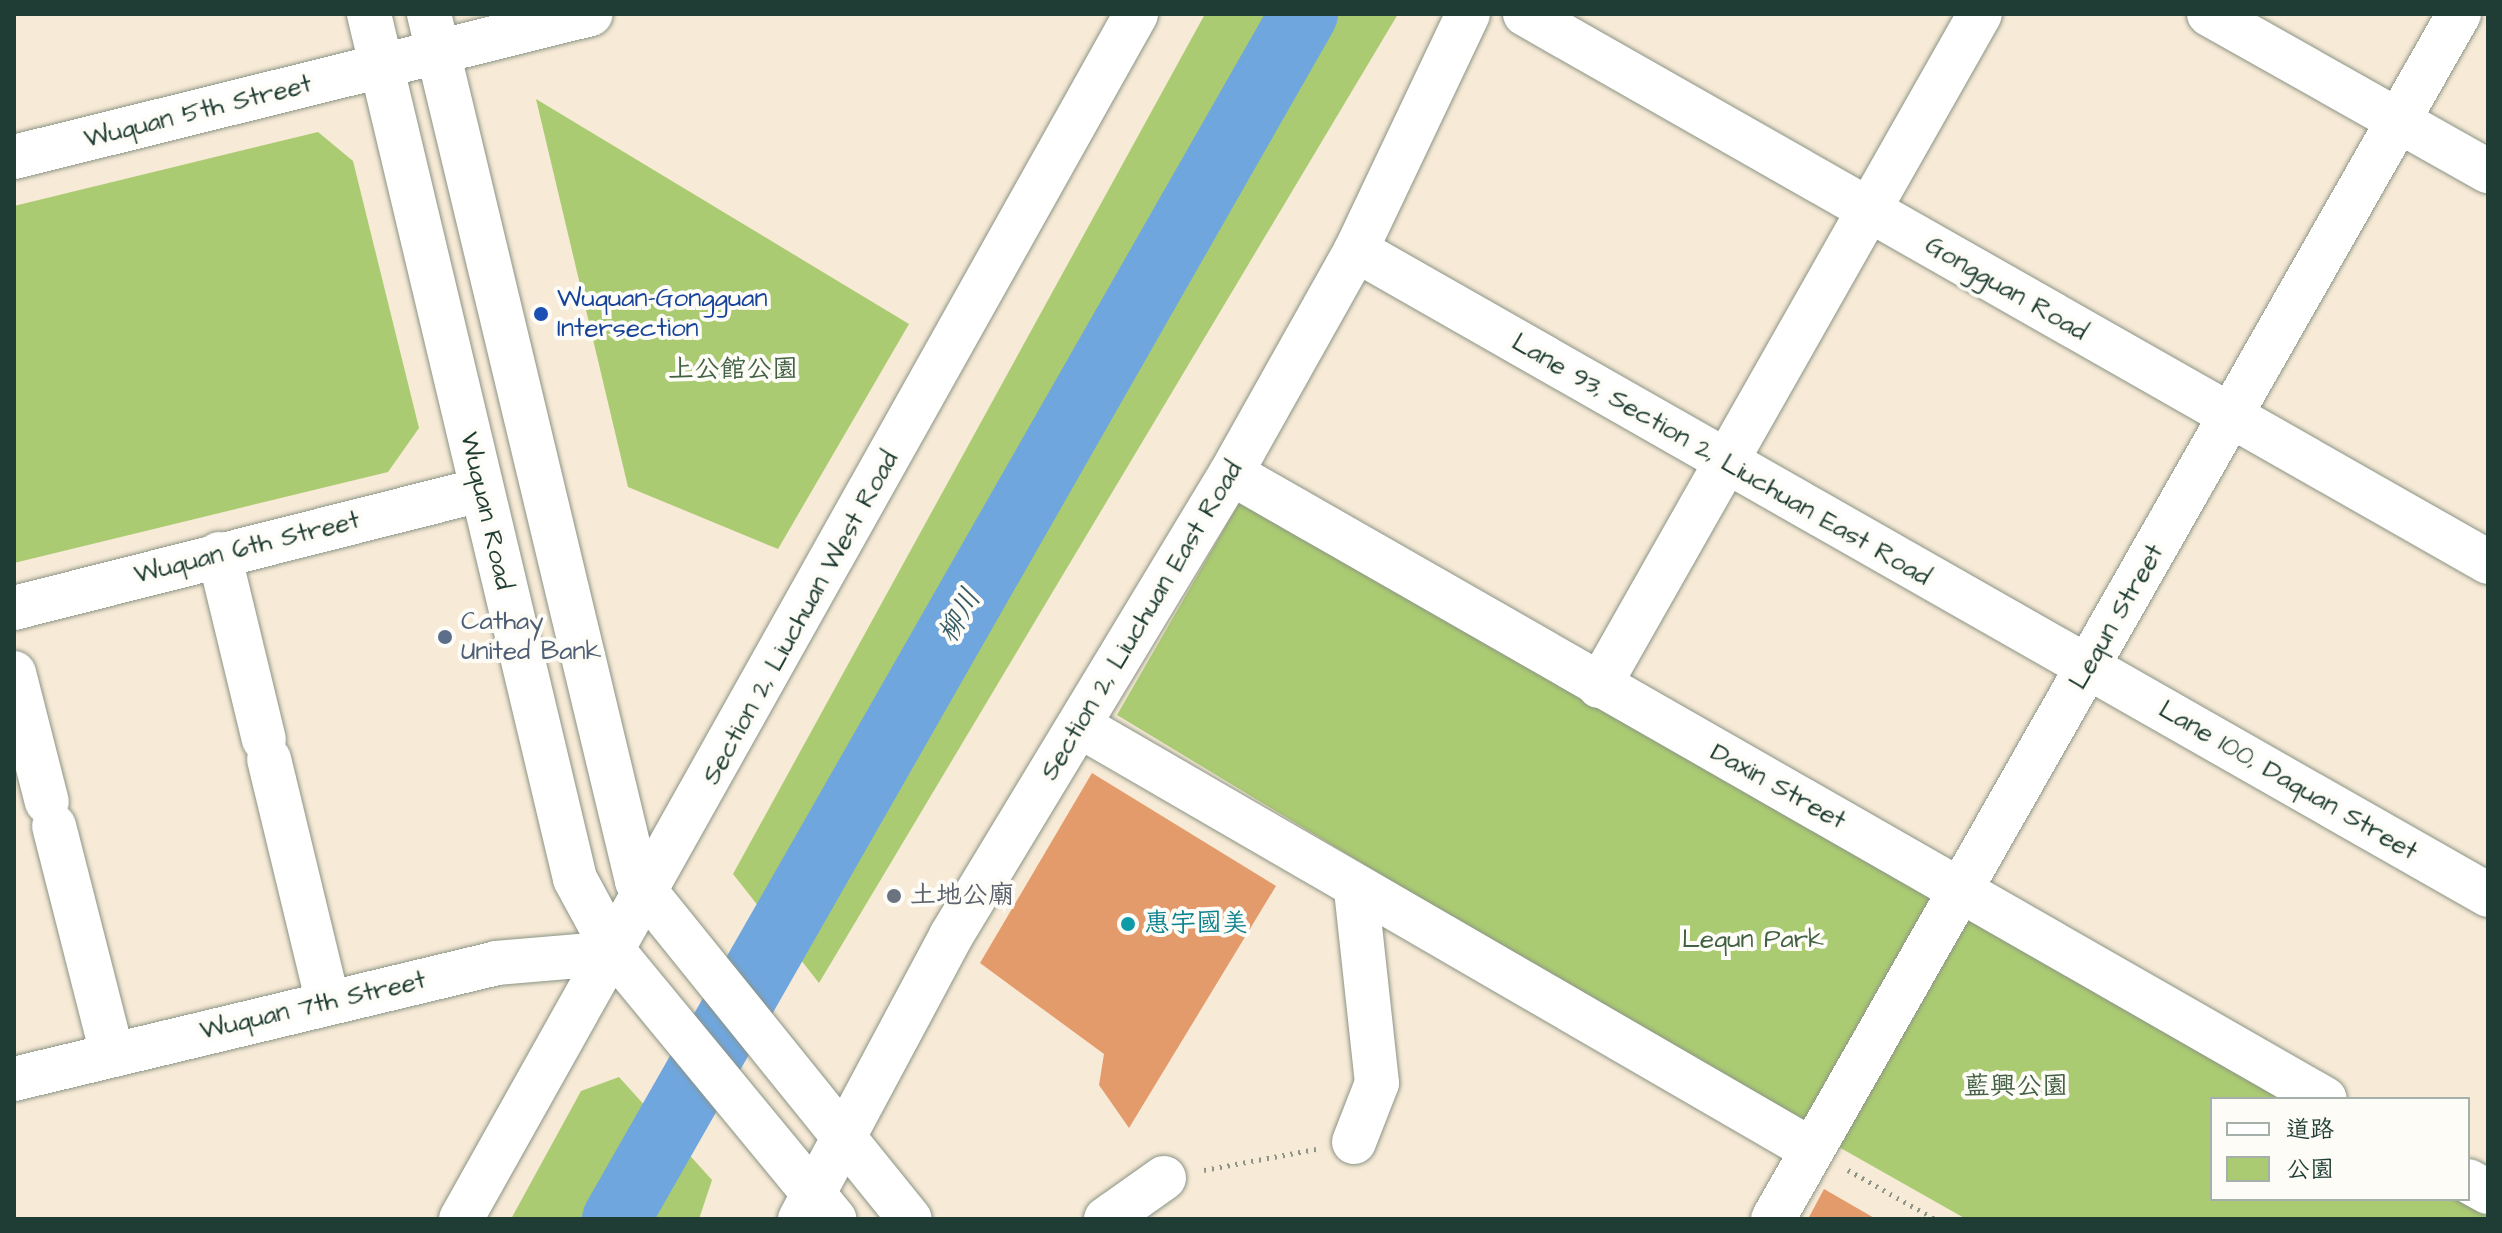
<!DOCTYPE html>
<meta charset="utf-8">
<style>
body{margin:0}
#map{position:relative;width:2502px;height:1233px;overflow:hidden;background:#f7ead6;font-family:"Architects Daughter","LXGW WenKai TC",sans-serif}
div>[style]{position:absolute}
.green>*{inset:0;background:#abcb72}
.river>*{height:68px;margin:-34px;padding:0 34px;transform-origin:34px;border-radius:34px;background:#70a6de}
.building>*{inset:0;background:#e49b6b}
.path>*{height:5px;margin-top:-2.5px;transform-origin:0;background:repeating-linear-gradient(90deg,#8b9485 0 2px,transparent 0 8px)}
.roads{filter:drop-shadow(0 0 2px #8b9485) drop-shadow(0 0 2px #8b9485)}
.minor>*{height:44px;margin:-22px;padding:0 22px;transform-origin:22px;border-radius:22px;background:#fff}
.major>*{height:44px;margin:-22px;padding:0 22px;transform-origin:22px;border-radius:22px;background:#fff}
.dots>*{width:22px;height:22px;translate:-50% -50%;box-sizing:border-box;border:4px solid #fdfcf7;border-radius:50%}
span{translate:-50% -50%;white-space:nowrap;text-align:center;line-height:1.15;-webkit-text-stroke:8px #fdfcf7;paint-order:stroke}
.street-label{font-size:26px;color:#1f3d34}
.transit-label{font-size:26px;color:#164399}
.left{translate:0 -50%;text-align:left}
.park-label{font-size:26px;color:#426044}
.service-label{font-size:26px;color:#4e5e75}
.worship-label{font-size:26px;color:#5b616d}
.culture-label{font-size:26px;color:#0d838f}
.water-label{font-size:28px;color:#375c67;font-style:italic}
.frame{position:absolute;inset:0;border:16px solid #1f3d34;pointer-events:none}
.legend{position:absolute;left:2210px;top:1097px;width:260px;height:104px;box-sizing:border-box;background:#fdfcf7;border:2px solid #a4b0a9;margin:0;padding:10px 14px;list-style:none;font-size:24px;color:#1f3d34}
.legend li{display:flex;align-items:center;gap:16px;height:40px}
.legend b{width:40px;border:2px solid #a4b0a9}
</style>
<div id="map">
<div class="green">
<div style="clip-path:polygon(1205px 14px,1398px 14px,819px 983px,733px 874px)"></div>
<div style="clip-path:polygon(536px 99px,909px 324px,778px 549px,628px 487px)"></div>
<div style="clip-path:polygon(318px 132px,353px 161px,419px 428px,388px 472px,14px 563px,14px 206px)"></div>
<div style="clip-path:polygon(1246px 491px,1946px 893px,1808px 1133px,1117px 715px)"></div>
<div style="clip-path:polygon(1967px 907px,2300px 1099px,2212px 1099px,2212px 1199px,2468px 1199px,2488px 1208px,2488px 1219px,1966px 1219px,1830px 1142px)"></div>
<div style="clip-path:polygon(619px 1077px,712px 1180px,699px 1219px,511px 1219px,581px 1091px)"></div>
</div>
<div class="river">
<div style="left:616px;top:1219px;width:1388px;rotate:-60.28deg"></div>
</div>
<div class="building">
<div style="clip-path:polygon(1092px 773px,1276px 886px,1129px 1128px,1099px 1085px,1104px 1054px,980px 963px)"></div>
<div style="clip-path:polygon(1824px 1189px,1876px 1219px,1808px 1219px)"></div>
</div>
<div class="path">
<div style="left:1204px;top:1170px;width:114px;rotate:-10.6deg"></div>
<div style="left:1848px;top:1170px;width:100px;rotate:29.4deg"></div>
</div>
<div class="roads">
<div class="minor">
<div style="left:1525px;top:14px;width:1108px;rotate:29.64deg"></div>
<div style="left:2209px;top:14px;width:320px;rotate:29.4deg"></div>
<div style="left:14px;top:157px;width:594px;rotate:-13.92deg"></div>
<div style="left:1356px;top:250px;width:1303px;rotate:29.67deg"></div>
<div style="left:1231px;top:473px;width:1260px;rotate:29.78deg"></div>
<div style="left:219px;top:554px;width:191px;rotate:76.4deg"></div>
<div style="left:14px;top:608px;width:482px;rotate:-14.2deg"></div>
<div style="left:14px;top:673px;width:133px;rotate:75.7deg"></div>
<div style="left:1599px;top:686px;width:772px;rotate:-60.45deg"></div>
<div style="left:1080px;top:726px;width:846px;rotate:30.08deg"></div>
<div style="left:269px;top:759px;width:251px;rotate:76.4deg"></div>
<div style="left:54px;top:826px;width:235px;rotate:75.7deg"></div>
<div style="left:14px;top:1079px;width:496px;rotate:-13.5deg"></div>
<div style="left:496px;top:963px;width:119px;rotate:-4.8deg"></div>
<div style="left:1354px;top:1142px;width:63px;rotate:-68.7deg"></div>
<div style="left:1377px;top:1083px;width:194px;rotate:-96.2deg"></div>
<div style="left:2468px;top:1181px;width:23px;rotate:29deg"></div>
<div style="left:461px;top:1219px;width:1381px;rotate:-60.74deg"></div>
<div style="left:800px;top:1219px;width:321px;rotate:-61.9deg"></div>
<div style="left:951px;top:936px;width:541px;rotate:-58.84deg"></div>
<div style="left:1231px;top:473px;width:256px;rotate:-60.7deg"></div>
<div style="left:1356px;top:250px;width:261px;rotate:-64.6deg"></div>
<div style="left:1106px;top:1219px;width:71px;rotate:-35.3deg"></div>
<div style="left:1773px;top:1219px;width:1387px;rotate:-60.35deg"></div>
</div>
<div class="major">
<div style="left:369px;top:14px;width:889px;rotate:76.6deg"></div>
<div style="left:575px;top:879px;width:84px;rotate:61.6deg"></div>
<div style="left:615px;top:953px;width:345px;rotate:50.5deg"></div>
<div style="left:429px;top:14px;width:892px;rotate:76.51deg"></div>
<div style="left:637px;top:881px;width:434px;rotate:51.1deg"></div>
</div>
</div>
<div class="dots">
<div style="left:541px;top:314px;background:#1a4fb4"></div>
<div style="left:445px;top:637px;background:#5c6f8a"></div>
<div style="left:894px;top:896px;background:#6b7280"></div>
<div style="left:1128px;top:924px;background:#0f9aa8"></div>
</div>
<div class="street-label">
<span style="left:198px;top:112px;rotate:-14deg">Wuquan 5th Street</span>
<span style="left:2006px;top:289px;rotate:30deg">Gongguan Road</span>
<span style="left:1721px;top:460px;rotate:30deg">Lane 93, Section 2, Liuchuan East Road</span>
<span style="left:486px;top:511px;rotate:77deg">Wuquan Road</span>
<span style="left:247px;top:548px;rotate:-14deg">Wuquan 6th Street</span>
<span style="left:2117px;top:617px;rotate:-60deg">Lequn Street</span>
<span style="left:801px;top:618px;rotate:-61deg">Section 2, Liuchuan West Road</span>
<span style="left:1142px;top:621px;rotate:-59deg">Section 2, Liuchuan East Road</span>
<span style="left:2288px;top:781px;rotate:30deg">Lane 100, Daquan Street</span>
<span style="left:1778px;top:787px;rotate:29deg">Daxin Street</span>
<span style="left:313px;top:1006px;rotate:-13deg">Wuquan 7th Street</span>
</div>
<div class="transit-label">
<span class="left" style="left:557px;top:314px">Wuquan-Gongguan<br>Intersection</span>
</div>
<div class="park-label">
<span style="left:733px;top:370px">上公館公園</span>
<span style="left:1753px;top:940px">Lequn Park</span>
<span style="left:2016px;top:1087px">藍興公園</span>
</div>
<div class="service-label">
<span class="left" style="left:461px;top:637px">Cathay<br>United Bank</span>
</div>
<div class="worship-label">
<span class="left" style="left:910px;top:896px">土地公廟</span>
</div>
<div class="culture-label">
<span class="left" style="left:1144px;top:924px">惠宇國美</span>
</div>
<div class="water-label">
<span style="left:960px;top:616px;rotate:-60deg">柳川</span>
</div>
<div class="frame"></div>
<ul class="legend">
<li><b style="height:10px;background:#fff"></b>道路</li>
<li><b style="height:22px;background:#abcb72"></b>公園</li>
</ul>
</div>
